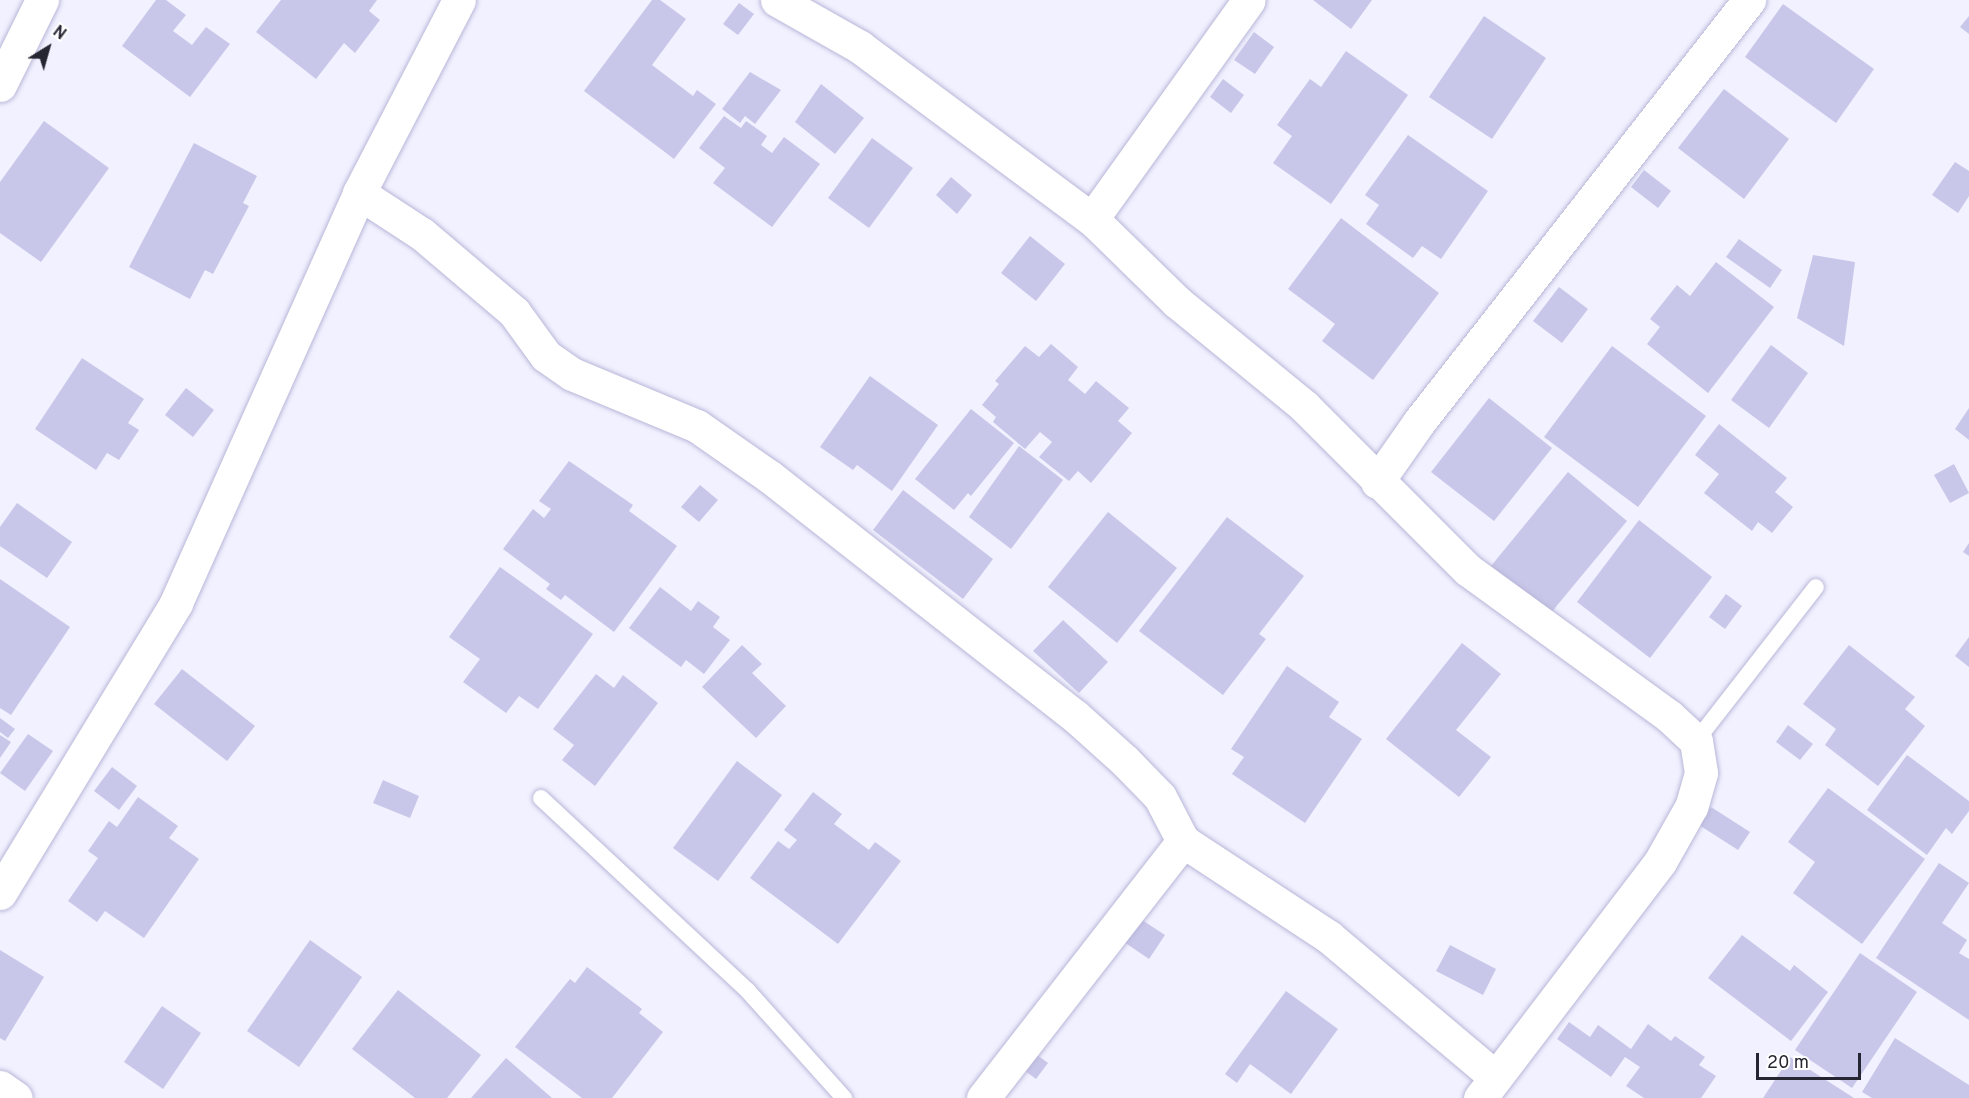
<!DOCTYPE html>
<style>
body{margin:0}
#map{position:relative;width:1969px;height:1098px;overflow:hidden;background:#f1f1ff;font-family:Overpass,sans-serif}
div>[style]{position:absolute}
.building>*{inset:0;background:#c9c7e9}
.roads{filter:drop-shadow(0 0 2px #b8b6d8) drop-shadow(0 0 2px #b8b6d8)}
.lane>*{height:16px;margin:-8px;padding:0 8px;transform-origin:8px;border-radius:8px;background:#fff}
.street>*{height:33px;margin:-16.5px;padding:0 16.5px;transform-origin:16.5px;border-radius:16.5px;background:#fff}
span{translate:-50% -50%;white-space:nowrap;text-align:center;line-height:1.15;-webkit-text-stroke:5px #fff;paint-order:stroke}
.north{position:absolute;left:18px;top:18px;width:60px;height:60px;-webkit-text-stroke:4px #fff;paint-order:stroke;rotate:37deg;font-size:16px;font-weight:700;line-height:24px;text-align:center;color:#262532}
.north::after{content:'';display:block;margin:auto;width:21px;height:27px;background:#262532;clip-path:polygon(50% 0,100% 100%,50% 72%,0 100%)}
.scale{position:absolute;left:1756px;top:1053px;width:105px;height:27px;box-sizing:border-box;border:3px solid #262532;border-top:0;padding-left:8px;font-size:18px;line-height:21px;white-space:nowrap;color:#262532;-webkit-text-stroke:4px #fff;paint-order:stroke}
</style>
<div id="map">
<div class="building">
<div style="clip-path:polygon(156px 0,166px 0,186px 15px,173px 31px,192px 45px,206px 27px,230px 44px,190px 97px,122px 46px)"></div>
<div style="clip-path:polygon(281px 0,377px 0,369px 11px,380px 20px,355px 53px,344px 43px,316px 79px,256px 32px)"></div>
<div style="clip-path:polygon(652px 0,660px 0,686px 19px,652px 65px,693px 96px,697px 90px,716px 104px,674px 159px,584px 91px)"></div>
<div style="clip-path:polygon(1313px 0,1372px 0,1351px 29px)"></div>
<div style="clip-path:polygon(739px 3px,754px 14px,738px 35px,723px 24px)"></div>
<div style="clip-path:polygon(1783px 4px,1874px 69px,1836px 123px,1745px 57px)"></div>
<div style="clip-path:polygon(1484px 16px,1546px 58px,1492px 139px,1429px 97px)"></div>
<div style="clip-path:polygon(1969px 16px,1969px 34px,1960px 27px)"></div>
<div style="clip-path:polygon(1254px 32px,1274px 47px,1255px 74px,1234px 60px)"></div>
<div style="clip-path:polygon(1346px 51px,1408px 95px,1331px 204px,1273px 163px,1292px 136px,1277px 125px,1310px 79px,1321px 87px)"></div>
<div style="clip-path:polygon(750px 72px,781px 90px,755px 124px,745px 116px,740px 123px,722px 109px)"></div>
<div style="clip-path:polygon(1223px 79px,1244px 95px,1231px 113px,1210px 97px)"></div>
<div style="clip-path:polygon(821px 84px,864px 118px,835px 154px,795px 122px)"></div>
<div style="clip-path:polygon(1724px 89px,1789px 139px,1744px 199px,1678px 148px)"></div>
<div style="clip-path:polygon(724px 116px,741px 128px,746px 121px,767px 136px,761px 145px,772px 153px,784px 137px,820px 164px,772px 227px,713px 183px,725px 168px,699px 148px)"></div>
<div style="clip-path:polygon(44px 121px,109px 168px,41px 262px,0 233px,0 182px)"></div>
<div style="clip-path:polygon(1408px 135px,1488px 191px,1441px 259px,1422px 246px,1413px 258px,1366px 224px,1379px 205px,1365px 195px)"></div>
<div style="clip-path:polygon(872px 138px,913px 168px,869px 228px,828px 198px)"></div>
<div style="clip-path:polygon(194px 143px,257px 176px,243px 203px,249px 206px,213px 274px,205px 270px,190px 299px,129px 267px)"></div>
<div style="clip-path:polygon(1955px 162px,1969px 171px,1969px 196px,1958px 213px,1932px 195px)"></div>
<div style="clip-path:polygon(1644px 170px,1671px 191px,1658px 208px,1631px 187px)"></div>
<div style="clip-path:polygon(951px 177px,972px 195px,957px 214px,936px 195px)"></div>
<div style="clip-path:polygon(1341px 218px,1439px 293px,1373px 380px,1322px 341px,1335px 324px,1288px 289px)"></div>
<div style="clip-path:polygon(1030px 236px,1065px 264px,1036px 301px,1001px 273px)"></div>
<div style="clip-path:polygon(1739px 239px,1782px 270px,1770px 288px,1726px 257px)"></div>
<div style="clip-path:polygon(1813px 255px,1855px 262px,1844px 346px,1797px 318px)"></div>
<div style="clip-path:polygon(1716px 262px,1774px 307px,1708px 393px,1647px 344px,1660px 327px,1650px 319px,1677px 285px,1690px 296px)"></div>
<div style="clip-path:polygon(1559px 287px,1588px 309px,1562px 343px,1533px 321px)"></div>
<div style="clip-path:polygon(1051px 344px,1078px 367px,1068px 380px,1085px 394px,1096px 381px,1129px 408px,1118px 421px,1132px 433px,1091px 483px,1078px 471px,1069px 481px,1039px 457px,1052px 442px,1040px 432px,1025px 449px,993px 422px,996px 417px,982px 405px,999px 384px,995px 381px,1025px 346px,1039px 357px)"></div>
<div style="clip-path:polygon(1771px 345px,1808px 373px,1769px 428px,1731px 400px)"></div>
<div style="clip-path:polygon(1612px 346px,1706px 416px,1638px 507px,1544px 437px)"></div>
<div style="clip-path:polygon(82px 358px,144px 399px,128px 423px,139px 430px,119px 460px,107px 453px,96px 470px,35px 429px)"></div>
<div style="clip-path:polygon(870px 376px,938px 425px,892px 491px,857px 465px,853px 470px,820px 447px)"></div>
<div style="clip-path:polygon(186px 388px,214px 410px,193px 437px,165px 415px)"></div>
<div style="clip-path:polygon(1489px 398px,1552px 448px,1494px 521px,1431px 472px)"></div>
<div style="clip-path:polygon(1969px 408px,1969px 440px,1955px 429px)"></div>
<div style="clip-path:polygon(971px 409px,1014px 443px,971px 496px,968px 493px,954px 510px,915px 479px)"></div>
<div style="clip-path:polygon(1719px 424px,1787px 478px,1775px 492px,1793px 507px,1772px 533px,1758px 522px,1752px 531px,1704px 493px,1719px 474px,1695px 455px)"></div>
<div style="clip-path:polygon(1019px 446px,1063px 480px,1011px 549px,969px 517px)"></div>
<div style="clip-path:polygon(569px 461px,633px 505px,629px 511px,677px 546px,614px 632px,565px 595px,561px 600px,546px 589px,550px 584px,503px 549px,533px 509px,544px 518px,551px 509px,539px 501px)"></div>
<div style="clip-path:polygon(1954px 464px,1969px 493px,1950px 503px,1934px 475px)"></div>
<div style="clip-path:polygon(1568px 472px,1627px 521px,1550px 614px,1491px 566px)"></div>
<div style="clip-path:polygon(700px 485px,718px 500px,699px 522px,681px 507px)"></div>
<div style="clip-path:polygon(903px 490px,993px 559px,963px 599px,873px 530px)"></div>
<div style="clip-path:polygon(17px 503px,72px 542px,47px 578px,0 546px,0 527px)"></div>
<div style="clip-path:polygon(1108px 512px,1177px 568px,1117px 643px,1048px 587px)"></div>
<div style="clip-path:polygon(1227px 517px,1304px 576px,1259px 634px,1266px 639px,1223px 695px,1139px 631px)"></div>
<div style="clip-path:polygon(1639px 520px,1712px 577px,1650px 658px,1577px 602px)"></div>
<div style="clip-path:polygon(1969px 543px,1969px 556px,1963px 552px)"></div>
<div style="clip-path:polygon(500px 567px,593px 634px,538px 709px,519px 696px,506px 713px,463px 682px,480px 659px,449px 637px)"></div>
<div style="clip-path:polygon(0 579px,70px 627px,11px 715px,0 708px)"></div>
<div style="clip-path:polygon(660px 587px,691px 611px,698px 601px,720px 617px,713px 627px,730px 640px,704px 674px,686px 660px,681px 667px,629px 628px)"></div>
<div style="clip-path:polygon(1726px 594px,1742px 606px,1725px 629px,1709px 617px)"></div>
<div style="clip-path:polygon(1063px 620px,1108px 662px,1079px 693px,1033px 651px)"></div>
<div style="clip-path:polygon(1969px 637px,1969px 667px,1955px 656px)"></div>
<div style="clip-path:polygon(1462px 643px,1501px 674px,1456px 730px,1491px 757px,1459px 797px,1386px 739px)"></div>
<div style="clip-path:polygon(742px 645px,762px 664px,752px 673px,786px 706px,756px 738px,702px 687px)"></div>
<div style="clip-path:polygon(1849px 645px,1915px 697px,1905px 709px,1925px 726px,1878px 786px,1825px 745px,1836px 729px,1803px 704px)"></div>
<div style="clip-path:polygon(1287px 666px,1339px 702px,1329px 717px,1362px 739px,1305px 823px,1232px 774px,1244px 757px,1231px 749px)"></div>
<div style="clip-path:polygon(182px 669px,255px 726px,227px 761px,154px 704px)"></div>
<div style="clip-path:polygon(596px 674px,614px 688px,623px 675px,658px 703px,595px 786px,562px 760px,574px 745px,553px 729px)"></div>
<div style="clip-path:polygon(0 718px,15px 729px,8px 738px,0 732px)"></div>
<div style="clip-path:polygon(1788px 725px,1813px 744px,1800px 760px,1776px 742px)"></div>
<div style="clip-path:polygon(28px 734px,53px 751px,25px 791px,0 773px)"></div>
<div style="clip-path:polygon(0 735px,11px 742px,0 758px)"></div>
<div style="clip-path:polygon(1907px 755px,1969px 801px,1969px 811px,1952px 834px,1946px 828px,1927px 855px,1867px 810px)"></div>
<div style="clip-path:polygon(737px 761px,782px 795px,718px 881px,673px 848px)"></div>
<div style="clip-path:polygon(112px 767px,137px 786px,119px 810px,94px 791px)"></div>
<div style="clip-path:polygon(383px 780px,419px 796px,410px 818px,373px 803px)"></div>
<div style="clip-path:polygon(1828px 788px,1925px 859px,1862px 944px,1793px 893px,1815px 862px,1788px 842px)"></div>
<div style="clip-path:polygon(813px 792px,842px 814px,834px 824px,869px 850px,875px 842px,901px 861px,838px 944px,750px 878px,778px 841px,789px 849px,797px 840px,784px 830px)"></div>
<div style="clip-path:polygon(138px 797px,178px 826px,169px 838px,199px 859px,144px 938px,105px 911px,97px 922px,68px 901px,98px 858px,88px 851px,109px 821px,117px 827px)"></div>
<div style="clip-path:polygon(1711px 807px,1750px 832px,1738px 850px,1699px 825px)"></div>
<div style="clip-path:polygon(1939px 863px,1969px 883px,1942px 923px,1967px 940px,1959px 953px,1969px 959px,1969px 1020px,1876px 958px)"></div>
<div style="clip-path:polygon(1139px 918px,1165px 935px,1149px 959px,1124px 942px)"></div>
<div style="clip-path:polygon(1742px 935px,1790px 971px,1794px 965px,1828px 992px,1791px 1041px,1708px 978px)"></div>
<div style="clip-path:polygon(310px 940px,362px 977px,299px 1067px,247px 1031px)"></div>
<div style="clip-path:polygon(1450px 945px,1496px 969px,1483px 995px,1436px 971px)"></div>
<div style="clip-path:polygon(0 950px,44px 977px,5px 1041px,0 1038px)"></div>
<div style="clip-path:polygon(1860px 953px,1917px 992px,1852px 1088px,1795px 1050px)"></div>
<div style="clip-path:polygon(587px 967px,642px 1009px,639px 1013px,663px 1032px,612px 1098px,582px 1098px,515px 1047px,570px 979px,575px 983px)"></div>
<div style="clip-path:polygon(398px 990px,481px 1055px,447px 1098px,415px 1098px,352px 1049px)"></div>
<div style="clip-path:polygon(1286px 991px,1338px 1029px,1291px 1094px,1250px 1064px,1237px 1083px,1225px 1074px)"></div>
<div style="clip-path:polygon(162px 1006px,201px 1033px,163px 1089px,124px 1062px)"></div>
<div style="clip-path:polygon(1569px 1022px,1590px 1037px,1598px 1025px,1631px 1049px,1648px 1024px,1671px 1041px,1675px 1036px,1705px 1057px,1699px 1065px,1716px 1076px,1701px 1098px,1644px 1098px,1626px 1086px,1640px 1067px,1625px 1057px,1611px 1077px,1557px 1039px)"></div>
<div style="clip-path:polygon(1895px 1038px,1969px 1085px,1969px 1098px,1872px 1098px,1862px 1092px)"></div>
<div style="clip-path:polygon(1029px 1049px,1048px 1063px,1036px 1079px,1017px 1065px)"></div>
<div style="clip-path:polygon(1790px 1057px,1854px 1098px,1763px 1098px)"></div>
<div style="clip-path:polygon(506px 1058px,552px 1098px,471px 1098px)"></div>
</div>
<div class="roads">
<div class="lane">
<div style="left:1696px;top:741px;width:195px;rotate:-52.1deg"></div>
<div style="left:541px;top:798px;width:283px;rotate:43deg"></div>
<div style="left:748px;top:991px;width:144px;rotate:48.1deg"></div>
</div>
<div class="street">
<div style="left:777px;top:0;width:95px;rotate:29.5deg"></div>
<div style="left:860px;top:47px;width:289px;rotate:36.6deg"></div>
<div style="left:1092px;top:219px;width:119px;rotate:44.3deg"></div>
<div style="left:1177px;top:302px;width:164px;rotate:39.3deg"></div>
<div style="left:1304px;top:406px;width:232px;rotate:45deg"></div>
<div style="left:1468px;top:570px;width:248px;rotate:36deg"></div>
<div style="left:1669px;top:716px;width:37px;rotate:43deg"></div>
<div style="left:1696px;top:741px;width:32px;rotate:81deg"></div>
<div style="left:1701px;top:773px;width:35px;rotate:106deg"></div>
<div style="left:1691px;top:807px;width:63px;rotate:119.4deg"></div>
<div style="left:1660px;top:862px;width:297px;rotate:127.3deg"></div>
<div style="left:0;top:85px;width:95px;rotate:-63.7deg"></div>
<div style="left:359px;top:193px;width:75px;rotate:33.1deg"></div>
<div style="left:422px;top:234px;width:121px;rotate:40.3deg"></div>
<div style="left:514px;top:312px;width:54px;rotate:54deg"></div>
<div style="left:546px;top:356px;width:32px;rotate:35deg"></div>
<div style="left:572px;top:374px;width:135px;rotate:22.6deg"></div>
<div style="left:697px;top:426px;width:89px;rotate:34.9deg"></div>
<div style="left:770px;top:477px;width:387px;rotate:38.1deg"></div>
<div style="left:1075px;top:716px;width:67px;rotate:42deg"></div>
<div style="left:1125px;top:761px;width:50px;rotate:45.8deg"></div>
<div style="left:1160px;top:797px;width:50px;rotate:62.4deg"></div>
<div style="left:1183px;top:841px;width:175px;rotate:33.3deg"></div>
<div style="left:1329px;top:937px;width:217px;rotate:40.1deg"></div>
<div style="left:1092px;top:219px;width:269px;rotate:-54.4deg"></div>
<div style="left:1377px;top:482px;width:73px;rotate:-55deg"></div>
<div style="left:1419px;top:422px;width:536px;rotate:-51.97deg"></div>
<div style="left:0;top:893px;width:339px;rotate:-58.7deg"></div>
<div style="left:176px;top:603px;width:449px;rotate:-65.9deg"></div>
<div style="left:359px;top:193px;width:217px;rotate:-62.6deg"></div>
<div style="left:0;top:1087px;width:19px;rotate:35deg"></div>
<div style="left:983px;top:1098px;width:326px;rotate:-52.1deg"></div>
</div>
</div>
<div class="north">N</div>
<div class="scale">20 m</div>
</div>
